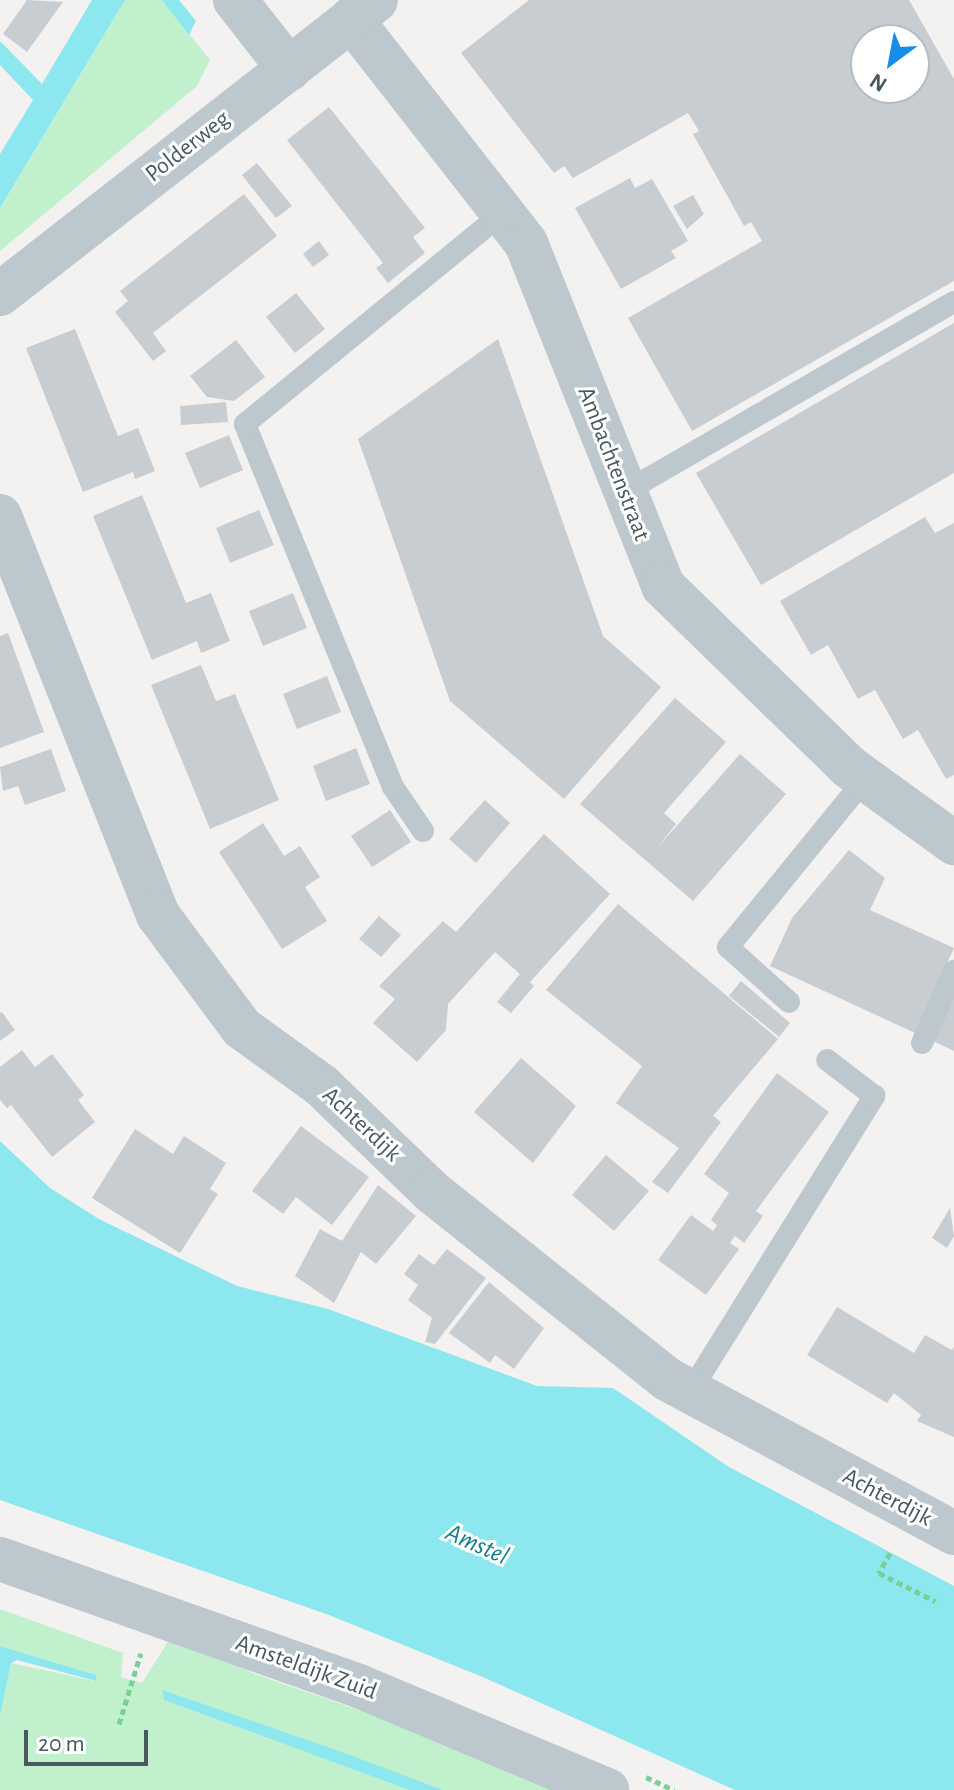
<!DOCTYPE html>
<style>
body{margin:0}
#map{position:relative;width:954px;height:1790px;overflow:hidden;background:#f4f1f1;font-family:"Alegreya Sans",sans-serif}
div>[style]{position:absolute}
.green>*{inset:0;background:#c0f1cc}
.water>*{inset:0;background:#8ce7ef}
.building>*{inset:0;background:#c8cdd1}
.path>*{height:5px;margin-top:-2.5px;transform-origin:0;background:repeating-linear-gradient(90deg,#76d098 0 6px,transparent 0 10px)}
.service>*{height:22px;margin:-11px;padding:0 11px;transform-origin:11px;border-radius:11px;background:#bcc8ce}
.minor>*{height:44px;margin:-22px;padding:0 22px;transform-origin:22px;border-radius:22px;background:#bcc8ce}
span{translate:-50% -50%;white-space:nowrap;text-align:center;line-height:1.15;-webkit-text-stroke:6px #fff;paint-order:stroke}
.street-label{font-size:24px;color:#48585f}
.water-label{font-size:26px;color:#0b808a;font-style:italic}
.north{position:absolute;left:850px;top:24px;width:80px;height:80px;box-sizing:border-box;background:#fff;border:2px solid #b6bcbf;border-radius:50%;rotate:212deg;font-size:22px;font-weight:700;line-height:32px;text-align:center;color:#48585f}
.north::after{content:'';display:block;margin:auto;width:28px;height:36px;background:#158eea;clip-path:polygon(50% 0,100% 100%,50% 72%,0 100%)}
.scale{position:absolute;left:24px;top:1730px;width:124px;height:36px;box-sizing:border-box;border:4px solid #48585f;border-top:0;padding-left:10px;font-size:24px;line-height:28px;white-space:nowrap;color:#48585f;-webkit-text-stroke:6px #fff;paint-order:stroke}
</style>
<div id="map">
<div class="green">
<div style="clip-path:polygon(125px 0,162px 0,210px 60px,197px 86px,0 251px,0 208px)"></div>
<div style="clip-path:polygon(0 1609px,123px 1653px,121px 1677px,142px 1683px,171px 1637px,255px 1674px,433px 1736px,557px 1790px,443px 1790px,164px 1690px,164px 1700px,409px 1790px,0 1790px,0 1716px,11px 1663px,95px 1681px,96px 1675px,0 1646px)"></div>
</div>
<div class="water">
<div style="clip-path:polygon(92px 0,125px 0,0 208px,0 154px,33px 100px,0 65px,0 41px,42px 84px)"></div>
<div style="clip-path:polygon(162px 0,179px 0,196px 21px,189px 35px)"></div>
<div style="clip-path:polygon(0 1141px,50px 1188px,99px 1219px,237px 1286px,328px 1309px,537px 1386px,613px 1388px,729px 1467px,954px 1586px,954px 1790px,735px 1790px,485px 1678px,329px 1615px,0 1500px)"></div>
<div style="clip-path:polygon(0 1646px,96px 1675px,96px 1681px,17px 1660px,11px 1663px,0 1716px)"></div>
<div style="clip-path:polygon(163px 1690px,339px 1751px,443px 1790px,409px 1790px,164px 1700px)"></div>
</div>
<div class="building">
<div style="clip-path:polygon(27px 0,63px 2px,27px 52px,3px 34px)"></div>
<div style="clip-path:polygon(evenodd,529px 0,909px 0,954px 79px,954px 281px,692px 431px,628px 318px,762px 241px,751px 222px,744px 226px,693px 134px,699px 131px,688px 113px,573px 178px,564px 166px,554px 173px,461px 53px,529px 0,866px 40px,914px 40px,914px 88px,866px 88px,866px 40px)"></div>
<div style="clip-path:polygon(329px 107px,425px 228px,413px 237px,425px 253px,388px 283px,376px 268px,383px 263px,287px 140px)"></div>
<div style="clip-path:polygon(257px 163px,292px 206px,276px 218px,242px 175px)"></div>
<div style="clip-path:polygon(630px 178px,635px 188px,652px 179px,688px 241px,671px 251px,676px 258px,621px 289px,575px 208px)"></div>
<div style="clip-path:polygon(244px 194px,277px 236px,153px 333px,166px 351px,153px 361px,115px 312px,128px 301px,120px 291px)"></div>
<div style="clip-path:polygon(693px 195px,704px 214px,687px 229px,673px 206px)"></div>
<div style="clip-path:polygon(319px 241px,329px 255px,313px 267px,303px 254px)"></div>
<div style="clip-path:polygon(296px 293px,325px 329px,295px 353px,266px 317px)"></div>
<div style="clip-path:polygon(954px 323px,954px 473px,761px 585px,696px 473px)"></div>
<div style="clip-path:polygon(75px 329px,118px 436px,138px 428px,155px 471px,135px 479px,133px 472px,83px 492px,26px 348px)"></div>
<div style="clip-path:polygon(498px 339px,603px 636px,661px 687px,564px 799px,450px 701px,358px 439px)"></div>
<div style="clip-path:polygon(236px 340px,265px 377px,234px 401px,207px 397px,190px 376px)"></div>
<div style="clip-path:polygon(226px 402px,228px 422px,181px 425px,180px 406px)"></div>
<div style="clip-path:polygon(229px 435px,243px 470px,200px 488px,185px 453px)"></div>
<div style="clip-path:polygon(142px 495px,186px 603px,211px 593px,230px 641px,201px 653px,197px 641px,152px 660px,93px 516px)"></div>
<div style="clip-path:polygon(259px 510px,274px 545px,230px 563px,216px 528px)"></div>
<div style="clip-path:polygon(925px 517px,935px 533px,954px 523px,954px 775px,946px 779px,918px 730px,903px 739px,875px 690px,858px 699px,828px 645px,811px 655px,780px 601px)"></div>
<div style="clip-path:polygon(293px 593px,307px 628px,263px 646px,249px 611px)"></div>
<div style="clip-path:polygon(8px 633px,44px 732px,0 748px,0 636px)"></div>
<div style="clip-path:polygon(201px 665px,216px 701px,235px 694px,279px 800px,210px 829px,151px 685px)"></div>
<div style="clip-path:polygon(327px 676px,341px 712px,297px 729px,283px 694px)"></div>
<div style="clip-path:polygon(675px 698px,726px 742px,664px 813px,676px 824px,658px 847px,740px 754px,786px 794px,693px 901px,580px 804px)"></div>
<div style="clip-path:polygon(356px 748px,370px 784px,326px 801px,313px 766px)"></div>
<div style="clip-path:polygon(51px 749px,66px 791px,25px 805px,18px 786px,3px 791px,0 767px)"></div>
<div style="clip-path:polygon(485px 800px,510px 823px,476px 863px,449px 839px)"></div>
<div style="clip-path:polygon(390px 810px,411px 842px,372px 867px,351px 836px)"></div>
<div style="clip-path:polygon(263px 823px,284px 856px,300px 846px,320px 877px,305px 887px,327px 921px,282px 949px,219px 852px)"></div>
<div style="clip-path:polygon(544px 834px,610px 894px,530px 982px,534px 986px,511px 1013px,497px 1002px,520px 974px,495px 952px,448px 1004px,446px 1030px,417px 1062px,373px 1023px,395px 999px,379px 986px,443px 921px,456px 932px)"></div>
<div style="clip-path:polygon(849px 850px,885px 878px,870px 910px,954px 948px,915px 1033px,770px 966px,792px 918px)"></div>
<div style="clip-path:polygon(618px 904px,778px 1039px,713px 1116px,721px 1122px,668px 1193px,652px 1182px,679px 1148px,616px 1103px,642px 1066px,546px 990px)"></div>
<div style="clip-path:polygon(379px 916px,401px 935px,381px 957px,359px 939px)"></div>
<div style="clip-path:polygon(741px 981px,790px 1023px,779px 1037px,729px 996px)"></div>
<div style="clip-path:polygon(954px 991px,954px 1051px,931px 1040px)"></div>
<div style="clip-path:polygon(2px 1012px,15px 1030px,0 1041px,0 1013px)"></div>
<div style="clip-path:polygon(22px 1050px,35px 1067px,52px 1054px,84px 1095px,78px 1100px,95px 1122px,52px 1157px,11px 1105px,7px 1108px,0 1100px,0 1067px)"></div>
<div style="clip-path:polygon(521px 1058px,576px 1106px,533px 1163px,474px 1112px)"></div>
<div style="clip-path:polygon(777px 1073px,829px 1112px,756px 1211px,763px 1216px,744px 1243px,735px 1236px,730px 1243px,739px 1249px,706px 1295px,658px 1260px,691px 1215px,713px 1231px,717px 1225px,711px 1220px,729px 1193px,704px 1174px)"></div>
<div style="clip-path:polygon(301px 1126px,369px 1177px,332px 1225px,296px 1197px,283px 1214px,252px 1191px)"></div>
<div style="clip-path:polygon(135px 1129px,173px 1154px,184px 1136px,226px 1163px,210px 1189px,218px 1194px,180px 1253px,92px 1198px)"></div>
<div style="clip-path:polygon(606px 1155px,649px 1191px,614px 1231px,572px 1195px)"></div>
<div style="clip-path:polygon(378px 1185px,416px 1216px,376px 1264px,361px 1252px,334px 1303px,295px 1276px,320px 1229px,342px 1241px)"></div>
<div style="clip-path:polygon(950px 1208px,954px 1236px,947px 1248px,932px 1238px)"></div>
<div style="clip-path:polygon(447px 1249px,486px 1278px,435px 1344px,425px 1342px,432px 1318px,408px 1300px,418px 1285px,404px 1274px,419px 1254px,434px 1265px)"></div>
<div style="clip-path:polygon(489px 1282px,544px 1328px,514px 1369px,495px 1355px,490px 1363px,449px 1333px)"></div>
<div style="clip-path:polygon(837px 1307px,914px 1353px,925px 1335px,952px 1350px,954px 1346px,954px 1437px,917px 1421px,921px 1415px,894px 1393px,887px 1403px,807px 1355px)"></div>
</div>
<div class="path">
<div style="left:890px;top:1553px;width:23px;rotate:119deg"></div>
<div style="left:879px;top:1573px;width:63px;rotate:26.6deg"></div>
<div style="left:119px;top:1724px;width:74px;rotate:-72.8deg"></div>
<div style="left:646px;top:1777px;width:31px;rotate:25deg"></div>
</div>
<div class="service">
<div style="left:623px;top:493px;width:382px;rotate:-30deg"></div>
<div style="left:423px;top:831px;width:53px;rotate:-124.3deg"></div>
<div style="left:393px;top:787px;width:392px;rotate:-112.2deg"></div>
<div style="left:245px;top:424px;width:333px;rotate:-39.3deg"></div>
<div style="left:789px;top:1002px;width:82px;rotate:-138deg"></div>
<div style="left:728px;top:947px;width:217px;rotate:-50.8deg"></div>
<div style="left:922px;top:1043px;width:79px;rotate:-66deg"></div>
<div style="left:690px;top:1392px;width:349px;rotate:-58.1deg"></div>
<div style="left:874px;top:1096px;width:59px;rotate:-142.5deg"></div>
</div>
<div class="minor">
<div style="left:235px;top:0;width:88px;rotate:52deg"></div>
<div style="left:351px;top:19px;width:284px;rotate:52deg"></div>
<div style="left:526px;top:243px;width:369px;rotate:68.2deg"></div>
<div style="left:663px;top:586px;width:260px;rotate:44.2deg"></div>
<div style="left:849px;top:767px;width:130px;rotate:35.9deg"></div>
<div style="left:0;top:294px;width:477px;rotate:-38deg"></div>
<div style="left:0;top:516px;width:429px;rotate:68.4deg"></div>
<div style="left:158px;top:915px;width:141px;rotate:53.4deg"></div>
<div style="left:242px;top:1028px;width:99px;rotate:35.9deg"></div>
<div style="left:322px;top:1086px;width:153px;rotate:43.9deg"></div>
<div style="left:432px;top:1192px;width:300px;rotate:38.5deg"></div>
<div style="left:667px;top:1379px;width:326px;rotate:28.2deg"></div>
<div style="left:0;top:1559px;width:383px;rotate:19.5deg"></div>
<div style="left:361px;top:1687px;width:267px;rotate:22.7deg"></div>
</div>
<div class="street-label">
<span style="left:188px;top:147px;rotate:-38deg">Polderweg</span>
<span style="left:613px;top:464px;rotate:69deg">Ambachtenstraat</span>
<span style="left:361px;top:1125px;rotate:43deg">Achterdijk</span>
<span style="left:887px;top:1498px;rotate:28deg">Achterdijk</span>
<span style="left:306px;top:1668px;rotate:20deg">Amsteldijk Zuid</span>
</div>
<div class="water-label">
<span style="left:477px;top:1545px;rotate:24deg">Amstel</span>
</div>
<div class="north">N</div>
<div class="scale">20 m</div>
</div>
